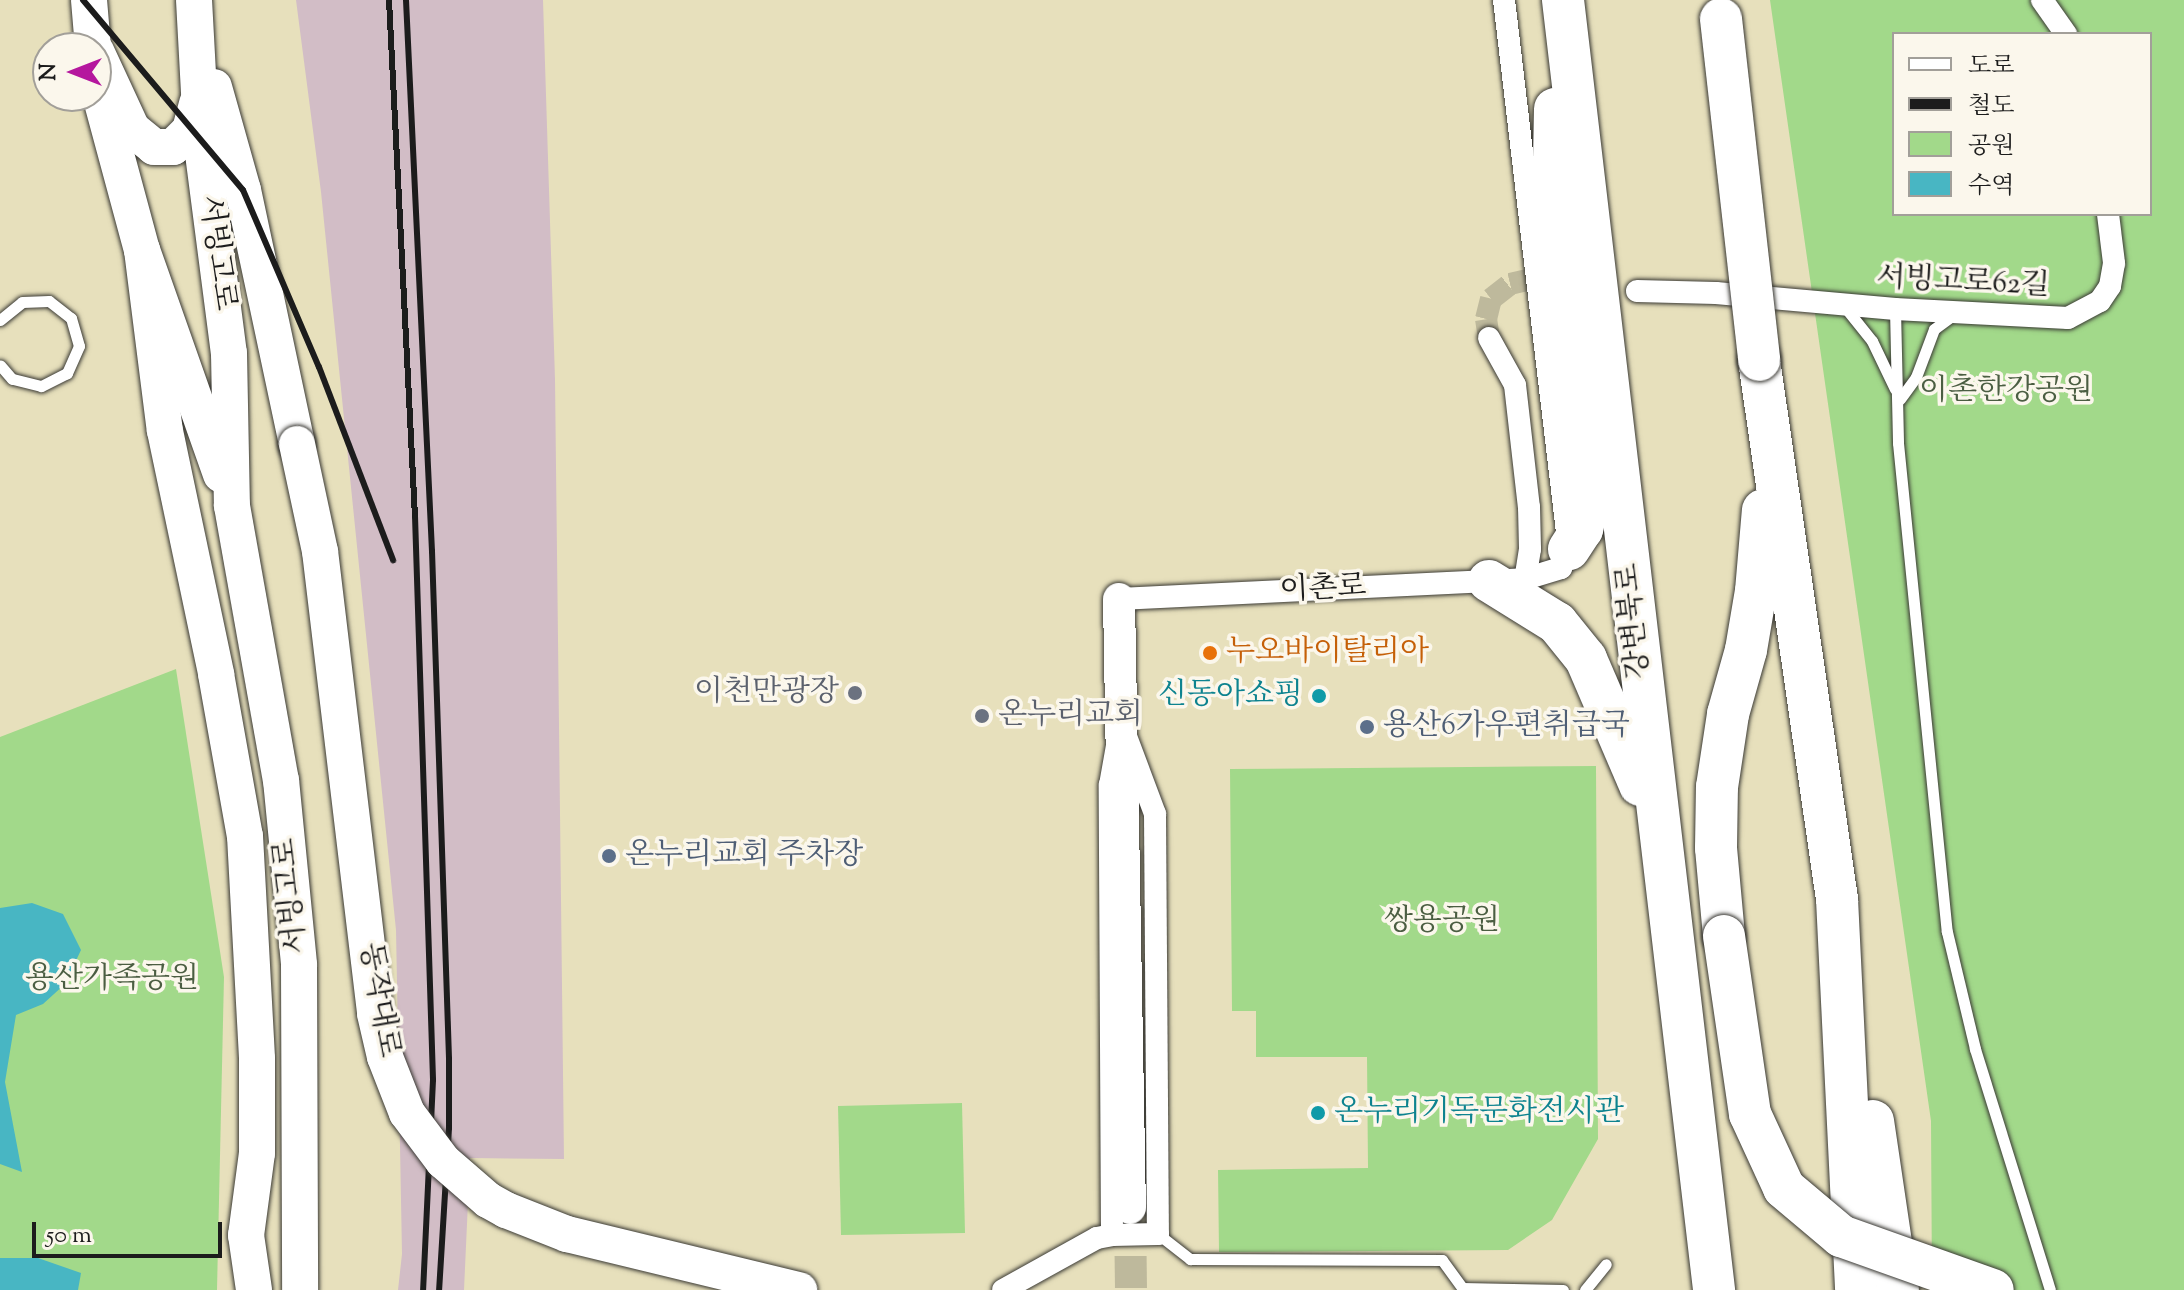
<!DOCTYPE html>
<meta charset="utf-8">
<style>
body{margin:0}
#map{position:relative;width:2184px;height:1290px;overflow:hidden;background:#e7e0bc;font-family:"Sorts Mill Goudy","Noto Serif KR",serif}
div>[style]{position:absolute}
.industrial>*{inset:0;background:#d2bdc6}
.green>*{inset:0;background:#a2d98a}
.water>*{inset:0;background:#48b6c3}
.street-tunnel>*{height:22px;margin-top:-11px;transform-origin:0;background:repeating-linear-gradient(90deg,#beb99c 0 22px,transparent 0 33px)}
.secondary-tunnel>*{height:32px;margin-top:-16px;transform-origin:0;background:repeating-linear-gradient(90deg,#beb99c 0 32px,transparent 0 48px)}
.roads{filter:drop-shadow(0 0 2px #3a3934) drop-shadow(0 0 2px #3a3934)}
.lane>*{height:11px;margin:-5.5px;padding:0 5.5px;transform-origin:5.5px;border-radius:5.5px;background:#fff}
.street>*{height:22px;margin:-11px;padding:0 11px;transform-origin:11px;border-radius:11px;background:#fff}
.secondary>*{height:32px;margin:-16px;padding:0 16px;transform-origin:16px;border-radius:16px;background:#fff}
.primary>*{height:36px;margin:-18px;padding:0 18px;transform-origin:18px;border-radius:18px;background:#fff}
.highway>*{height:42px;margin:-21px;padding:0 21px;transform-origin:21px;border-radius:21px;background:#fff}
.rail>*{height:6px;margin:-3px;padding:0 3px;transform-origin:3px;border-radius:3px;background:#1c1c1c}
.bridges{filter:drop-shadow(0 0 2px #3a3934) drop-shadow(0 0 2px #3a3934)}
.primary-bridge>*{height:36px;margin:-18px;padding:0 18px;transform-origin:18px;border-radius:18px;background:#fff}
.highway-bridge>*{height:42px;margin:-21px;padding:0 21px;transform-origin:21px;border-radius:21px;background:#fff}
.dots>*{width:22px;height:22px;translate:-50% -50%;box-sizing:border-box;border:4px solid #fbf7ec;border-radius:50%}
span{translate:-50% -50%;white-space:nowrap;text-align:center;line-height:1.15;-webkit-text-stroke:7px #fbf7ec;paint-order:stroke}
.street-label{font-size:30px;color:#1c1c1c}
.park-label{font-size:30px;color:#4b5e42}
.food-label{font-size:30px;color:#c56008}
.left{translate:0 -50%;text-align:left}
.worship-label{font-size:30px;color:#5b616d}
.right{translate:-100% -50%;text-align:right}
.culture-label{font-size:30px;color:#0d838f}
.service-label{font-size:30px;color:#4e5e75}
.legend{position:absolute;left:1892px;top:32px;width:260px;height:184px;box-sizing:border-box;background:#fbf7ec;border:2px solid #a29f99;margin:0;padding:10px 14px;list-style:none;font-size:24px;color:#1c1c1c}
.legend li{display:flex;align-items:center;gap:16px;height:40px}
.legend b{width:40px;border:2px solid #a29f99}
.north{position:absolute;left:32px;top:32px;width:80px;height:80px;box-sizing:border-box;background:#fbf7ec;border:2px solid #a29f99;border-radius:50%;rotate:270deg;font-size:22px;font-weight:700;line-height:32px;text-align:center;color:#1c1c1c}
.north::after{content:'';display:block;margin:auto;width:28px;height:36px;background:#b5179e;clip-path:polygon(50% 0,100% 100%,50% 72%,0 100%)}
.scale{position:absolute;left:32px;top:1222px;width:190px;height:36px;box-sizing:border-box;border:4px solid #1c1c1c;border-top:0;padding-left:10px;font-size:24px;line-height:28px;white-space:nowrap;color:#1c1c1c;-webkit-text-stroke:6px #fbf7ec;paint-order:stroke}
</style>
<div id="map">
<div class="industrial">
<div style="clip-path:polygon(296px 0,543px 0,555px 379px,564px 1159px,470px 1158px,464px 1290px,398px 1290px,402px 1254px,396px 930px,321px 192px)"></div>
</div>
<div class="green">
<div style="clip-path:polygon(evenodd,1770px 0,2184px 0,2184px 1290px,1932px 1290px,1931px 1121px,1770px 0,1894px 34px,2150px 34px,2150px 214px,1894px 214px,1894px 34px)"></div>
<div style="clip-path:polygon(176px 669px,224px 977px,217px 1290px,0 1290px,0 737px)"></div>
<div style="clip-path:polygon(1596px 766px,1598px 1139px,1552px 1220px,1508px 1250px,1219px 1252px,1218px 1170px,1368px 1168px,1367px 1057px,1256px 1057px,1256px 1011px,1232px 1011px,1230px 769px)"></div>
<div style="clip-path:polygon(962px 1103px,965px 1233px,841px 1235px,838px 1106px)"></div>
</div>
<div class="water">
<div style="clip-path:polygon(32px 903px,63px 914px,81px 950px,65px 984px,43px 1004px,16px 1015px,5px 1082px,22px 1172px,0 1164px,0 908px)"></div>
<div style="clip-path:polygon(0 1258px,38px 1258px,81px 1273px,78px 1290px,0 1290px)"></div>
</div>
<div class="street-tunnel">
<div style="left:1489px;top:338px;width:19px;rotate:-99deg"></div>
<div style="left:1486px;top:319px;width:21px;rotate:-76deg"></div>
<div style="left:1491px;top:299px;width:24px;rotate:-38deg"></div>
<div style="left:1510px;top:284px;width:26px;rotate:-13deg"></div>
<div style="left:1535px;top:278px;width:21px;rotate:8deg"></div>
</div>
<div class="secondary-tunnel">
<div style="left:1130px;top:1208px;width:82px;rotate:89.3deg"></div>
</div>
<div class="roads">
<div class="lane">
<div style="left:1844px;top:306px;width:45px;rotate:51.3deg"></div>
<div style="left:1872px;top:341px;width:53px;rotate:64.4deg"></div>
<div style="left:1895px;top:309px;width:134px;rotate:88.7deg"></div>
<div style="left:1898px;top:443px;width:491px;rotate:84.3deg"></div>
<div style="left:1947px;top:932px;width:120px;rotate:76.5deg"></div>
<div style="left:1975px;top:1049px;width:252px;rotate:72.7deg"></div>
<div style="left:0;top:320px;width:28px;rotate:-39deg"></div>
<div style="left:22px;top:302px;width:27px;rotate:-2deg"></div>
<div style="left:49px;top:301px;width:28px;rotate:38deg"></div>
<div style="left:71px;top:318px;width:29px;rotate:74deg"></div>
<div style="left:79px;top:346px;width:30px;rotate:114deg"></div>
<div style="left:67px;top:373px;width:29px;rotate:153deg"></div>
<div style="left:41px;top:386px;width:30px;rotate:-166deg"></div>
<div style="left:12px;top:379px;width:18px;rotate:-131deg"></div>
<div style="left:1900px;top:399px;width:27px;rotate:-54deg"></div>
<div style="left:1916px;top:377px;width:51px;rotate:-69.4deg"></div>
<div style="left:1934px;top:329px;width:24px;rotate:-36deg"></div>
<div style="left:1158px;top:1234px;width:41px;rotate:38deg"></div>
<div style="left:1190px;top:1259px;width:252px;rotate:0.2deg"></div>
<div style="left:1442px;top:1260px;width:34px;rotate:54deg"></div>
<div style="left:1462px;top:1288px;width:101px;rotate:1.1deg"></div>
<div style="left:1585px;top:1290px;width:33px;rotate:-51deg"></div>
</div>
<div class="street">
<div style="left:2042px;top:0;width:42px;rotate:54.8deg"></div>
<div style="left:1637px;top:291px;width:79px;rotate:1.5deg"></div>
<div style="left:1716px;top:293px;width:180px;rotate:5.1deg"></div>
<div style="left:1895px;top:309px;width:173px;rotate:3deg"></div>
<div style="left:2068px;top:318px;width:36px;rotate:-28deg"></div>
<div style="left:2100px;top:301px;width:18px;rotate:-56deg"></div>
<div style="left:2110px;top:286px;width:23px;rotate:-80deg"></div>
<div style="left:2114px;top:263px;width:49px;rotate:-97deg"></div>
<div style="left:1489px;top:338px;width:54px;rotate:61deg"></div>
<div style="left:1515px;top:385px;width:123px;rotate:83.5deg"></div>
<div style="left:1529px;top:507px;width:42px;rotate:88.6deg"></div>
<div style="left:1530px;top:549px;width:30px;rotate:99deg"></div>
<div style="left:1119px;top:599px;width:406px;rotate:-2.8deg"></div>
<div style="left:1525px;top:579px;width:38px;rotate:-17deg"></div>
<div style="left:1561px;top:568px;width:21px;rotate:-67deg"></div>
<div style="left:1569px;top:549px;width:553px;rotate:-96.75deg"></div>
<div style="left:1121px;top:723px;width:97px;rotate:69.5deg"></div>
<div style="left:1155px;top:814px;width:420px;rotate:89.6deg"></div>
<div style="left:1158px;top:1234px;width:46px;rotate:178.8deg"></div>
<div style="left:1112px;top:1235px;width:450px;rotate:-90.3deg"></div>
<div style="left:1110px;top:785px;width:63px;rotate:-79.9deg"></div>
<div style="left:1003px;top:1290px;width:107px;rotate:-29deg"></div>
<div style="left:1097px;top:1238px;width:15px;rotate:-11deg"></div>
</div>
<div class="secondary">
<div style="left:1119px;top:599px;width:609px;rotate:88.97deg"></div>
</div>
<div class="primary">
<div style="left:89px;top:0;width:48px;rotate:85.2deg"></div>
<div style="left:194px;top:0;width:146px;rotate:86.9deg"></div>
<div style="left:202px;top:146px;width:209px;rotate:82.6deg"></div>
<div style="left:229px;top:353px;width:153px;rotate:88.9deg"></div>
<div style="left:232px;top:506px;width:278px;rotate:79.9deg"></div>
<div style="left:281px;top:780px;width:186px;rotate:84.4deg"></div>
<div style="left:299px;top:965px;width:325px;rotate:89.8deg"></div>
<div style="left:96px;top:51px;width:86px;rotate:65.2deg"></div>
<div style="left:132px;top:129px;width:28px;rotate:39deg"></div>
<div style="left:154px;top:147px;width:19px"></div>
<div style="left:173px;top:147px;width:24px;rotate:-45deg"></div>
<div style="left:190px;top:130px;width:28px;rotate:-75deg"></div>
<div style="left:96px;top:80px;width:176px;rotate:74.9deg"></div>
<div style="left:142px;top:250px;width:238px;rotate:70.6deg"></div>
<div style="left:214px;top:87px;width:107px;rotate:74.3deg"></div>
<div style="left:243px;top:190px;width:260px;rotate:78deg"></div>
<div style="left:142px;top:250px;width:182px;rotate:82.8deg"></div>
<div style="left:165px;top:431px;width:248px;rotate:78.1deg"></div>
<div style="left:216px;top:674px;width:165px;rotate:79.9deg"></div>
<div style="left:245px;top:836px;width:223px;rotate:86.9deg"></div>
<div style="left:257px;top:1059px;width:94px;rotate:90deg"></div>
<div style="left:257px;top:1153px;width:83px;rotate:97.6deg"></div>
<div style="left:246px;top:1235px;width:56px;rotate:81.7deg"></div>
</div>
<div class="highway">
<div style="left:1563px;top:0;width:1299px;rotate:83.32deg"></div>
<div style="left:1555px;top:109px;width:100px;rotate:91.1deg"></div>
<div style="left:1553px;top:209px;width:290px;rotate:82.9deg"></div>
<div style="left:1589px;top:497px;width:33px;rotate:102deg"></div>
<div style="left:1582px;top:529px;width:24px;rotate:123deg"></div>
<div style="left:1759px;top:360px;width:545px;rotate:81.77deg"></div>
<div style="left:1837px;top:899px;width:391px;rotate:87.2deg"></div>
<div style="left:1489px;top:581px;width:80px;rotate:31.7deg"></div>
<div style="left:1557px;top:623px;width:46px;rotate:51.1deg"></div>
<div style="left:1586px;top:659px;width:137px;rotate:66.8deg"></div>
<div style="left:1724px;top:936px;width:88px;rotate:-95.2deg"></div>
<div style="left:1716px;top:848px;width:61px;rotate:-89.1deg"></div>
<div style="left:1717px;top:787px;width:74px;rotate:-81.4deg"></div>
<div style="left:1728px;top:714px;width:66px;rotate:-74.3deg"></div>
<div style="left:1746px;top:650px;width:60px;rotate:-80.4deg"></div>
<div style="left:1756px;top:591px;width:81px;rotate:-85.1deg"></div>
<div style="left:1873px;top:1121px;width:171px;rotate:81.6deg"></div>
</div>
</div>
<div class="rail">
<div style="left:83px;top:0;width:248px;rotate:49.9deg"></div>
<div style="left:243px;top:190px;width:193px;rotate:66.8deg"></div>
<div style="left:319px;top:367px;width:207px;rotate:69deg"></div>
<div style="left:389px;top:0;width:517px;rotate:87.12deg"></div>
<div style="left:415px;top:516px;width:564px;rotate:88.17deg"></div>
<div style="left:433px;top:1080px;width:210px;rotate:92.7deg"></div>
<div style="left:406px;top:0;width:552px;rotate:87.3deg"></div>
<div style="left:432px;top:551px;width:508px;rotate:88.08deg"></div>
<div style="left:449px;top:1059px;width:69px;rotate:90deg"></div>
<div style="left:449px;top:1128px;width:162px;rotate:93.5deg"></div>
</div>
<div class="bridges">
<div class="primary-bridge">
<div style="left:297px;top:444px;width:109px;rotate:77.9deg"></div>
<div style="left:320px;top:551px;width:466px;rotate:83.2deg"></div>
<div style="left:375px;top:1014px;width:44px;rotate:76.9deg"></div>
<div style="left:385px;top:1057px;width:60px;rotate:68.6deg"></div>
<div style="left:407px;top:1113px;width:60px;rotate:53.1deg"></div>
<div style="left:443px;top:1161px;width:60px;rotate:40.9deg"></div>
<div style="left:488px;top:1200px;width:21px;rotate:29deg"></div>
<div style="left:506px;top:1210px;width:66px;rotate:21.5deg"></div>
<div style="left:567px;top:1234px;width:239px;rotate:13.6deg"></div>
</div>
<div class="highway-bridge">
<div style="left:1721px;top:19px;width:343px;rotate:83.6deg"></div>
<div style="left:1724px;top:936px;width:180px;rotate:81.7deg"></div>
<div style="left:1750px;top:1114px;width:81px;rotate:65.3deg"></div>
<div style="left:1784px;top:1188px;width:75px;rotate:40.1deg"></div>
<div style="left:1841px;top:1236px;width:161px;rotate:19.6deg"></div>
</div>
</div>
<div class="dots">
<div style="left:1210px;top:653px;background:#e8710a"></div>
<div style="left:855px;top:693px;background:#6b7280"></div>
<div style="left:1319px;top:696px;background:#0f9aa8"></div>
<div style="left:982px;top:716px;background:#6b7280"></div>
<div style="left:1367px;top:727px;background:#5c6f8a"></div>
<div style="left:609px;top:856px;background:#5c6f8a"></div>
<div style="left:1318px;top:1113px;background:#0f9aa8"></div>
</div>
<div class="street-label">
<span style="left:216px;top:253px;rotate:82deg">서빙고로</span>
<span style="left:1963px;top:283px;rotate:3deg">서빙고로62길</span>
<span style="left:1323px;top:590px;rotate:-3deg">이촌로</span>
<span style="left:1635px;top:621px;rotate:-96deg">강변북로</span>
<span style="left:292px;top:896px;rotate:-96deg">서빙고로</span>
<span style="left:378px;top:1000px;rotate:80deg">동작대로</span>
</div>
<div class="park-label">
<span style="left:2006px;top:392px">이촌한강공원</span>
<span style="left:1442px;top:922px">쌍용공원</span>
<span style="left:112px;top:980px">용산가족공원</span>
</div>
<div class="food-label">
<span class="left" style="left:1226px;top:653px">누오바이탈리아</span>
</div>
<div class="worship-label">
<span class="right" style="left:839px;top:693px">이천만광장</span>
<span class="left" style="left:998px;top:716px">온누리교회</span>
</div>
<div class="culture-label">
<span class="right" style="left:1303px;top:696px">신동아쇼핑</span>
<span class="left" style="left:1334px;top:1113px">온누리기독문화전시관</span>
</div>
<div class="service-label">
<span class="left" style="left:1383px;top:727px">용산6가우편취급국</span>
<span class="left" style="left:625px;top:856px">온누리교회 주차장</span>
</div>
<ul class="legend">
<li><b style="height:10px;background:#fff"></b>도로</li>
<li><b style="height:10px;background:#1c1c1c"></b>철도</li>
<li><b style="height:22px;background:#a2d98a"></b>공원</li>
<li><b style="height:22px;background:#48b6c3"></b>수역</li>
</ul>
<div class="north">N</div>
<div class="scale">50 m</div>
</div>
